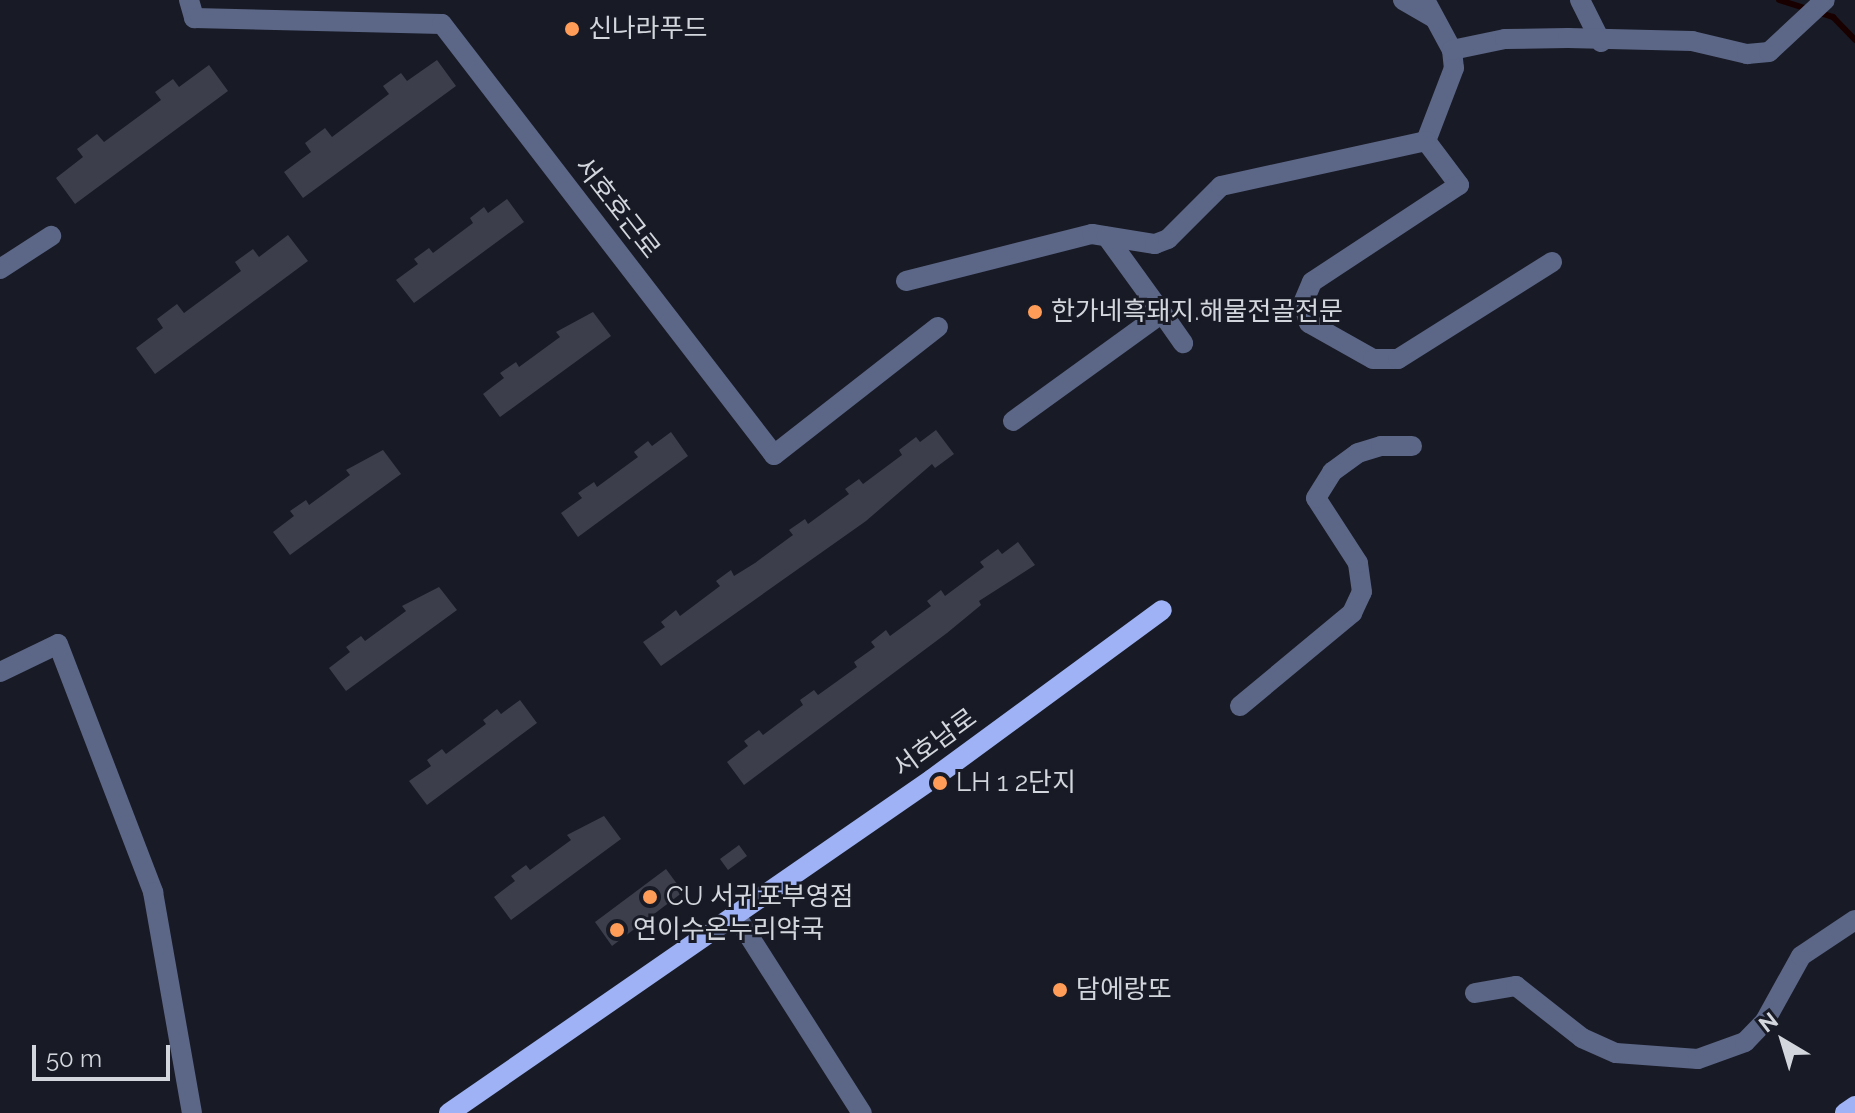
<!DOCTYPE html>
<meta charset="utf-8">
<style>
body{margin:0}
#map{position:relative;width:1855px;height:1113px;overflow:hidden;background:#181b25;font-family:Raleway,"Noto Sans KR",sans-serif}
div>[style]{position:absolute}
.stream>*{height:6px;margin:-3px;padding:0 3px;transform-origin:3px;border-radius:3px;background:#190000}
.building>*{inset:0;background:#3c3f4b}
.minor>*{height:20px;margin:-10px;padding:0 10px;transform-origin:10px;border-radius:10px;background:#5c6687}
.major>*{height:20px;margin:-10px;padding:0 10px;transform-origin:10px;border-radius:10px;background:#9eb2f5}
.dots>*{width:22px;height:22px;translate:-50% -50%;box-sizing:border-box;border:4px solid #181b25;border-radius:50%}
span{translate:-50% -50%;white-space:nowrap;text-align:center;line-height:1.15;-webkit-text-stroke:6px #181b25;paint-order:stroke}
.poi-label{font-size:26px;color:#d3d6dd}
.left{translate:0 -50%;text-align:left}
.street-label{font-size:26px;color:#d3d6dd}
.north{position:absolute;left:1743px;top:1001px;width:80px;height:80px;-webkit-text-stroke:6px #181b25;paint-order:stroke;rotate:322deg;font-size:22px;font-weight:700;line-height:32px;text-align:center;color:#d3d6dd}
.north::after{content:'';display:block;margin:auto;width:28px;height:36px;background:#d3d6dd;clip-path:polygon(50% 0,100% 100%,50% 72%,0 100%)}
.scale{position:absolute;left:32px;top:1045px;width:138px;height:36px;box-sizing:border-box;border:4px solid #d3d6dd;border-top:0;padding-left:10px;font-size:24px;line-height:28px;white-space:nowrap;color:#d3d6dd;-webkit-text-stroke:6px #181b25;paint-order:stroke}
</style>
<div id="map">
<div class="stream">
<div style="left:1779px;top:0;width:57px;rotate:17.5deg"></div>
<div style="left:1833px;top:17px;width:32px;rotate:46deg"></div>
</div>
<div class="building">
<div style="clip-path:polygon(437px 60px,456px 86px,303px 198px,284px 172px,311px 152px,305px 143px,325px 128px,332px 137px,389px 94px,383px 86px,401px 73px,407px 81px)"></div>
<div style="clip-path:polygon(209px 65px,228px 91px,75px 204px,56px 178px,83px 157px,77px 149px,97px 134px,104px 142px,161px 100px,155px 92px,173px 79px,179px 87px)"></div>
<div style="clip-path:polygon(507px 199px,524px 222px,414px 303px,396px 280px,418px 264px,414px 259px,429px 248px,433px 253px,473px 223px,470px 218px,484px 207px,488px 213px)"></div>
<div style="clip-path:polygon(288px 235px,308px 261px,155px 374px,136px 348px,163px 328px,157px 319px,177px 304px,184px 313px,241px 271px,235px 262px,253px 249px,259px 257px)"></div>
<div style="clip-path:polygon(593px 312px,611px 336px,500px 417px,483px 394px,504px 378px,500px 373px,516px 362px,519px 367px,560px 337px,556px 332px)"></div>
<div style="clip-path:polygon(936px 430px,954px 454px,935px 468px,932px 464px,866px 521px,661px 666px,643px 642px,665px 627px,661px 622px,676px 610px,680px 616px,720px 586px,716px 581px,731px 570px,734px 576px,755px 563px,793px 535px,789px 530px,805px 519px,808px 524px,849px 494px,845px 489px,859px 479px,863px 484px,902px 455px,899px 450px,916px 437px,920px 442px)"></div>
<div style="clip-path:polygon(671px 432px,688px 456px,578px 537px,561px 513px,582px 498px,578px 493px,594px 482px,597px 487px,638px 457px,634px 452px,648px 441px,652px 446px)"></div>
<div style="clip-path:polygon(383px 450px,401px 474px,290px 555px,273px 532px,294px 516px,290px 511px,306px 500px,309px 505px,350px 475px,346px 470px)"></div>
<div style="clip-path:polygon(1018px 542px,1035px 565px,979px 601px,981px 605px,947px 633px,744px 785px,727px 762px,748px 746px,744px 741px,759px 730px,763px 735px,803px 705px,800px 700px,814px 690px,818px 695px,857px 667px,854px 662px,875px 647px,871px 642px,886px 630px,890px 636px,931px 606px,927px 601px,941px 590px,945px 596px,984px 567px,980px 562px,998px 549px,1002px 554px)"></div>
<div style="clip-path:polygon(439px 587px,457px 610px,346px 691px,329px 668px,350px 652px,346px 647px,361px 636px,365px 641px,406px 611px,402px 606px)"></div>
<div style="clip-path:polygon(520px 700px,537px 723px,427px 805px,409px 781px,431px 766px,427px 760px,442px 749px,446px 754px,486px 724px,483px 720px,497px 709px,501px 714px)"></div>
<div style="clip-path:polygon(604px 816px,621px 839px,511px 920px,494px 897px,515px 881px,511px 876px,526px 865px,530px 870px,571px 840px,567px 835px)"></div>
<div style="clip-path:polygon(739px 845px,747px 856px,728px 870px,720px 859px)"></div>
<div style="clip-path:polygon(666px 869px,683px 892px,612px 946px,595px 922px)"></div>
</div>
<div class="minor">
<div style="left:189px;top:0;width:19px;rotate:74deg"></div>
<div style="left:194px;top:18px;width:248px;rotate:1.4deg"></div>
<div style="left:442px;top:24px;width:544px;rotate:52.39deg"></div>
<div style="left:774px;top:455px;width:208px;rotate:-38deg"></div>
<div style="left:1403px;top:0;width:36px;rotate:30deg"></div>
<div style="left:1425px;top:0;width:57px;rotate:61.6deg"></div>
<div style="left:1452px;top:50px;width:18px;rotate:84deg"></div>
<div style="left:1454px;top:68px;width:78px;rotate:111deg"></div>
<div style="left:1426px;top:141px;width:55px;rotate:53.1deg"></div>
<div style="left:1459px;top:185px;width:176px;rotate:146.6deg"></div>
<div style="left:1312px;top:282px;width:23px;rotate:113deg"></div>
<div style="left:1303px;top:303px;width:21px;rotate:73deg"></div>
<div style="left:1309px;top:323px;width:73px;rotate:29.4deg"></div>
<div style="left:1373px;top:359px;width:25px"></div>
<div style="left:1398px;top:359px;width:182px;rotate:-32.2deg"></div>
<div style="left:1580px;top:0;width:47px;rotate:63.4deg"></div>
<div style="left:1452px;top:50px;width:54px;rotate:-11.7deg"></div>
<div style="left:1505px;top:39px;width:63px;rotate:-0.9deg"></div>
<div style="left:1568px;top:38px;width:124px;rotate:1.4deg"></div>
<div style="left:1692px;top:41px;width:57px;rotate:13.3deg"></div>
<div style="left:1747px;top:54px;width:22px;rotate:-5deg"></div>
<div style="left:1769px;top:52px;width:76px;rotate:-42.9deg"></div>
<div style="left:0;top:269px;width:61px;rotate:-32.9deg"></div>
<div style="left:906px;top:281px;width:192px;rotate:-14.2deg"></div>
<div style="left:1092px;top:234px;width:64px;rotate:9deg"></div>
<div style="left:1155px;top:244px;width:14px;rotate:-21deg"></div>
<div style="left:1168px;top:239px;width:75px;rotate:-45deg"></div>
<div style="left:1221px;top:186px;width:210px;rotate:-12.4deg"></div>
<div style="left:1162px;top:313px;width:37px;rotate:55deg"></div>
<div style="left:1013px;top:421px;width:184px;rotate:-35.9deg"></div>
<div style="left:1162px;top:313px;width:94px;rotate:-125.9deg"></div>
<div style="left:0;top:672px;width:64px;rotate:-25.8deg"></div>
<div style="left:58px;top:644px;width:266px;rotate:69deg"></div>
<div style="left:153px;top:892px;width:224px;rotate:80deg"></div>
<div style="left:1240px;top:706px;width:146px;rotate:-39.7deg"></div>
<div style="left:1352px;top:613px;width:23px;rotate:-65deg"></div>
<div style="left:1362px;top:592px;width:29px;rotate:-98deg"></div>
<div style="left:1358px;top:563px;width:77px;rotate:-122.9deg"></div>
<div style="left:1316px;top:498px;width:31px;rotate:-58deg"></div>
<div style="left:1332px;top:472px;width:32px;rotate:-36deg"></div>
<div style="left:1358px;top:453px;width:24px;rotate:-17deg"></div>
<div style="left:1381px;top:446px;width:31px"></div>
<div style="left:735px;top:914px;width:236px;rotate:57.5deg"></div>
<div style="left:1475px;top:993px;width:42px;rotate:-9.7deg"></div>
<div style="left:1516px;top:986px;width:84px;rotate:38.2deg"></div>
<div style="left:1582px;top:1038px;width:37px;rotate:24deg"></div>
<div style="left:1616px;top:1053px;width:82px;rotate:4.2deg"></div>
<div style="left:1698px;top:1059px;width:50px;rotate:-19.9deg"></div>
<div style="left:1745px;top:1042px;width:29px;rotate:-46deg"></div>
<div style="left:1765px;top:1021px;width:74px;rotate:-61deg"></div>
<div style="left:1801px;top:956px;width:65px;rotate:-33.7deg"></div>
</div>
<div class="major">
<div style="left:449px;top:1113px;width:587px;rotate:-34.66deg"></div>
<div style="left:932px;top:779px;width:285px;rotate:-36.3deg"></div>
<div style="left:1845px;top:1113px;width:12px;rotate:-35deg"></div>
</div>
<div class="dots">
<div style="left:572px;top:29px;background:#fe9c58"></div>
<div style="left:1035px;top:312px;background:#fe9c58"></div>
<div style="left:940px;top:783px;background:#fe9c58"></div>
<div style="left:650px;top:897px;background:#fe9c58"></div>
<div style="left:617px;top:930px;background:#fe9c58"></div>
<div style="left:1060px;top:990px;background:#fe9c58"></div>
</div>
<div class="poi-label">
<span class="left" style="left:588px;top:29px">신나라푸드</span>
<span class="left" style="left:1051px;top:312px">한가네흑돼지.해물전골전문</span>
<span class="left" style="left:956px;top:783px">LH 1 2단지</span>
<span class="left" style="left:666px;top:897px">CU 서귀포부영점</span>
<span class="left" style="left:633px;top:930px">연이수온누리약국</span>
<span class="left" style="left:1076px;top:990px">담에랑또</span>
</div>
<div class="street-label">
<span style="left:617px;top:208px;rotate:52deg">서호호근로</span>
<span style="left:935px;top:743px;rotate:-36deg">서호남로</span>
</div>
<div class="north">N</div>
<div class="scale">50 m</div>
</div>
